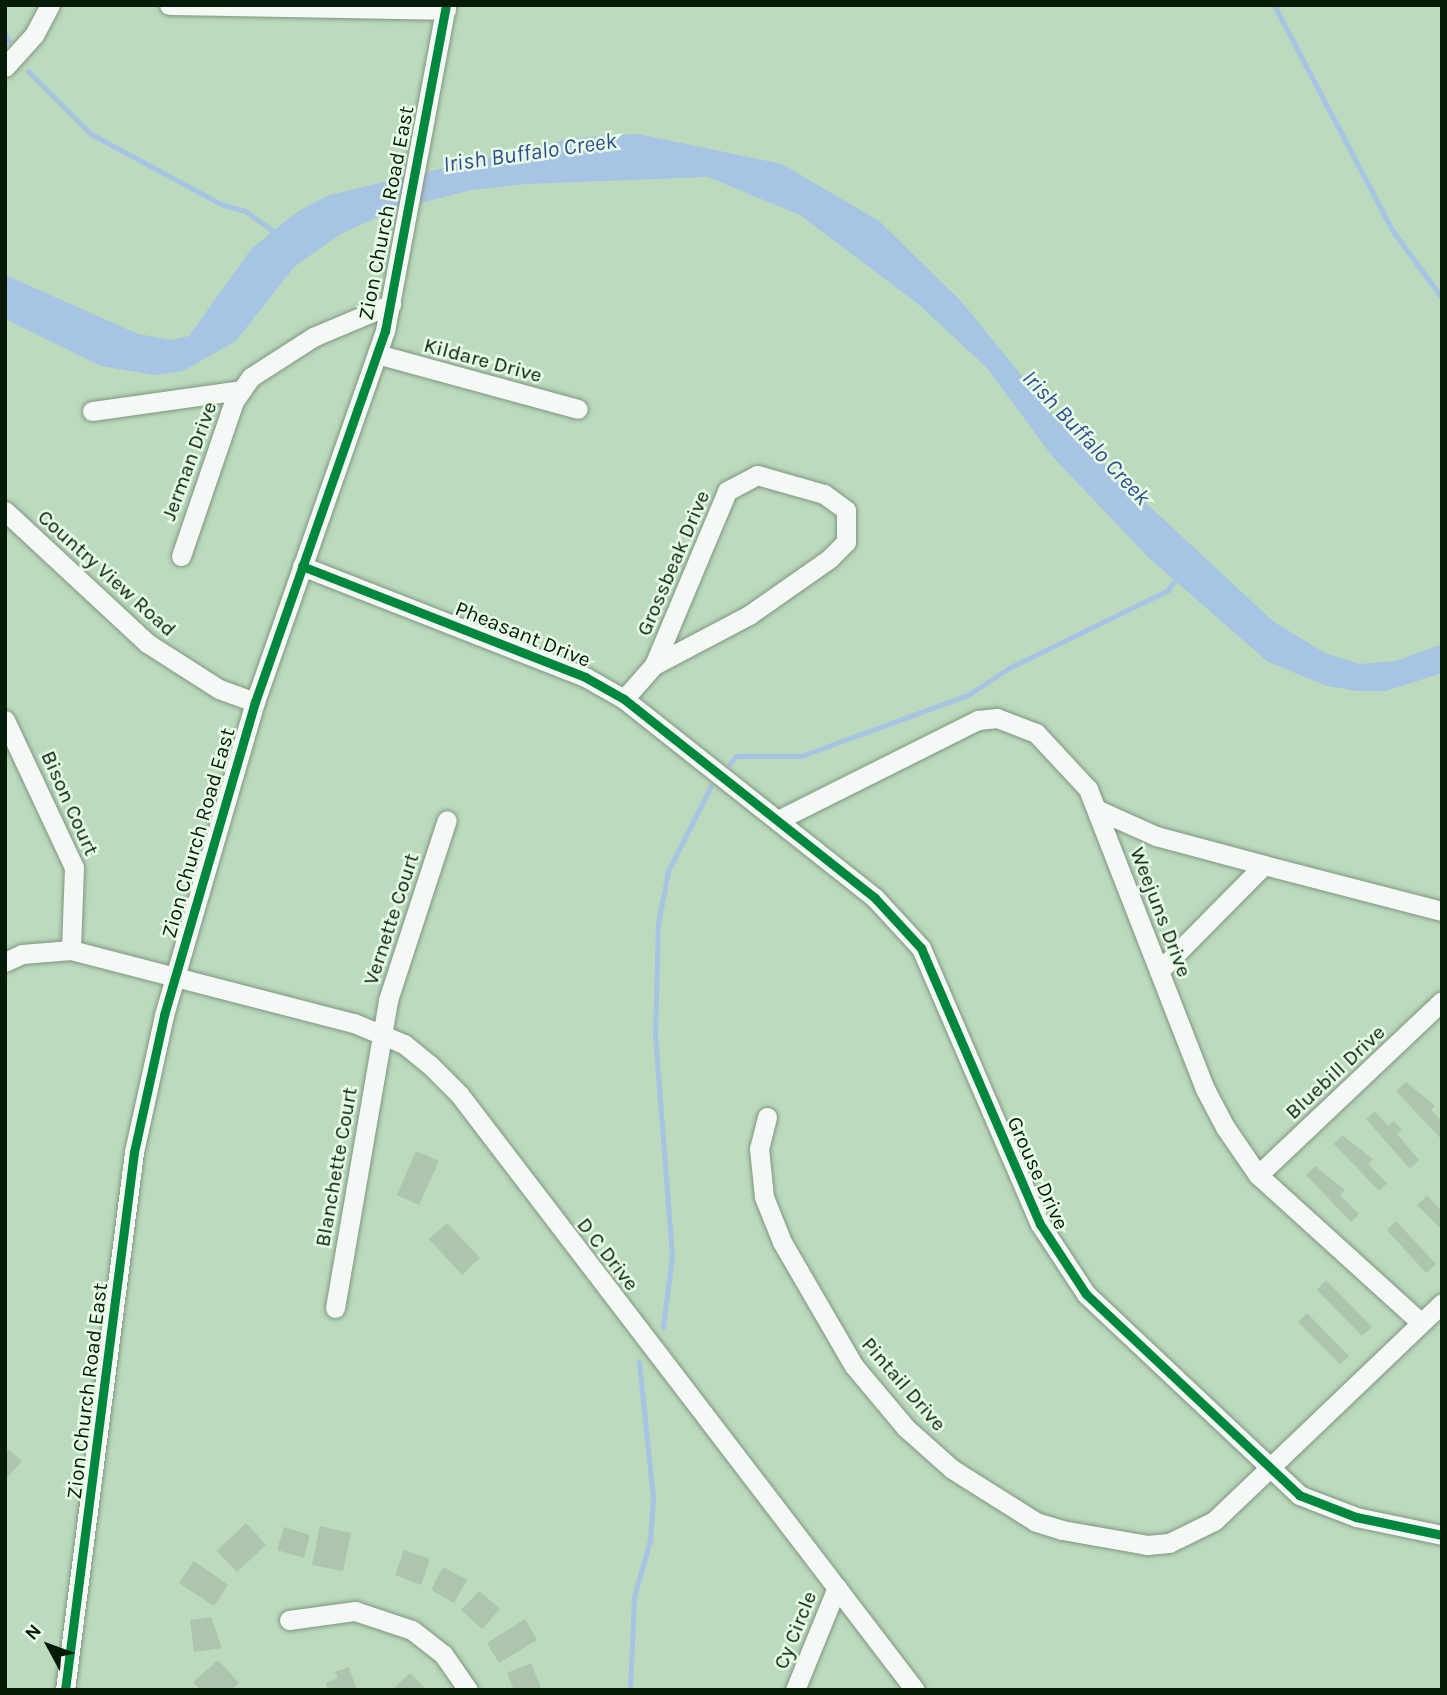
<!DOCTYPE html>
<style>
body{margin:0}
#map{position:relative;width:1447px;height:1695px;overflow:hidden;background:#bcdabd;font-family:Karla,sans-serif}
div>[style]{position:absolute}
.water>*{inset:0;background:#a8c4e4}
.stream>*{height:5px;margin:-2.5px;padding:0 2.5px;transform-origin:2.5px;border-radius:2.5px;background:#a8c4e4}
.building>*{inset:0;background:#adc4ae}
.roads{filter:drop-shadow(0 0 2px #7f9680) drop-shadow(0 0 2px #7f9680)}
.minor>*{height:19px;margin:-9.5px;padding:0 9.5px;transform-origin:9.5px;border-radius:9.5px;background:#f5f9f5}
.cycleway>*{height:9px;margin:-4.5px;padding:0 4.5px;transform-origin:4.5px;border-radius:4.5px;background:#00873e}
span{translate:-50% -50%;white-space:nowrap;text-align:center;line-height:1.15;-webkit-text-stroke:5px #e8fee8;paint-order:stroke}
.street-label{font-size:21px;color:#051a07}
.water-label{font-size:23px;color:#314c91;font-style:italic}
.frame{position:absolute;inset:0;border:7px solid #051a07;pointer-events:none}
.north{position:absolute;left:14px;top:1611px;width:70px;height:70px;-webkit-text-stroke:5px #e8fee8;paint-order:stroke;rotate:311deg;font-size:19px;font-weight:700;line-height:28px;text-align:center;color:#051a07}
.north::after{content:'';display:block;margin:auto;width:24px;height:32px;background:#051a07;clip-path:polygon(50% 0,100% 100%,50% 72%,0 100%)}
</style>
<div id="map">
<div class="water">
<div style="clip-path:polygon(638px 134px,782px 164px,879px 221px,961px 301px,1060px 423px,1274px 622px,1325px 653px,1360px 664px,1396px 661px,1442px 644px,1442px 673px,1386px 691px,1358px 691px,1327px 686px,1268px 662px,1148px 557px,1052px 456px,987px 368px,918px 304px,800px 215px,708px 177px,526px 184px,472px 190px,392px 210px,339px 235px,294px 267px,236px 341px,183px 371px,155px 375px,101px 366px,5px 319px,5px 275px,138px 334px,171px 340px,189px 336px,252px 248px,297px 212px,329px 195px,573px 138px)"></div>
</div>
<div class="stream">
<div style="left:1274px;top:5px;width:254px;rotate:62.3deg"></div>
<div style="left:1392px;top:230px;width:84px;rotate:53.7deg"></div>
<div style="left:5px;top:34px;width:8px;rotate:60deg"></div>
<div style="left:28px;top:71px;width:89px;rotate:45deg"></div>
<div style="left:91px;top:134px;width:150px;rotate:28.3deg"></div>
<div style="left:223px;top:205px;width:23px;rotate:15deg"></div>
<div style="left:245px;top:211px;width:42px;rotate:35.2deg"></div>
<div style="left:730px;top:763px;width:9px;rotate:-49deg"></div>
<div style="left:736px;top:756px;width:65px"></div>
<div style="left:801px;top:756px;width:178px;rotate:-20.1deg"></div>
<div style="left:968px;top:695px;width:49px;rotate:-33.4deg"></div>
<div style="left:1009px;top:668px;width:177px;rotate:-26.1deg"></div>
<div style="left:1168px;top:590px;width:18px;rotate:-56deg"></div>
<div style="left:663px;top:1327px;width:72px;rotate:-82.8deg"></div>
<div style="left:672px;top:1256px;width:220px;rotate:-94.4deg"></div>
<div style="left:655px;top:1037px;width:113px;rotate:-88.5deg"></div>
<div style="left:658px;top:924px;width:54px;rotate:-79.3deg"></div>
<div style="left:668px;top:871px;width:95px;rotate:-63.2deg"></div>
<div style="left:630px;top:1690px;width:93px;rotate:-87.5deg"></div>
<div style="left:634px;top:1597px;width:59px;rotate:-74.3deg"></div>
<div style="left:650px;top:1540px;width:42px;rotate:-85.9deg"></div>
<div style="left:653px;top:1498px;width:137px;rotate:-95.9deg"></div>
</div>
<div class="building">
<div style="clip-path:polygon(1406px 1082px,1435px 1106px,1431px 1110px,1442px 1122px,1442px 1140px,1396px 1091px)"></div>
<div style="clip-path:polygon(1375px 1111px,1388px 1126px,1394px 1121px,1402px 1130px,1397px 1134px,1419px 1160px,1410px 1169px,1366px 1119px)"></div>
<div style="clip-path:polygon(1342px 1135px,1373px 1159px,1368px 1164px,1387px 1183px,1379px 1191px,1334px 1144px)"></div>
<div style="clip-path:polygon(416px 1151px,439px 1161px,419px 1205px,397px 1195px)"></div>
<div style="clip-path:polygon(1315px 1166px,1345px 1190px,1340px 1195px,1359px 1214px,1351px 1222px,1306px 1175px)"></div>
<div style="clip-path:polygon(1427px 1196px,1442px 1211px,1442px 1230px,1417px 1205px)"></div>
<div style="clip-path:polygon(1396px 1221px,1436px 1264px,1426px 1273px,1387px 1230px)"></div>
<div style="clip-path:polygon(447px 1223px,480px 1258px,462px 1275px,429px 1239px)"></div>
<div style="clip-path:polygon(1326px 1280px,1372px 1327px,1362px 1336px,1317px 1290px)"></div>
<div style="clip-path:polygon(1307px 1313px,1349px 1356px,1340px 1364px,1298px 1322px)"></div>
<div style="clip-path:polygon(9px 1450px,22px 1461px,5px 1480px,5px 1454px)"></div>
<div style="clip-path:polygon(246px 1523px,266px 1545px,237px 1572px,217px 1551px)"></div>
<div style="clip-path:polygon(320px 1526px,351px 1533px,343px 1571px,312px 1565px)"></div>
<div style="clip-path:polygon(284px 1527px,310px 1535px,304px 1558px,277px 1550px)"></div>
<div style="clip-path:polygon(404px 1550px,430px 1559px,421px 1585px,395px 1575px)"></div>
<div style="clip-path:polygon(194px 1561px,228px 1585px,214px 1606px,179px 1583px)"></div>
<div style="clip-path:polygon(443px 1567px,467px 1580px,454px 1603px,431px 1590px)"></div>
<div style="clip-path:polygon(479px 1591px,500px 1609px,482px 1629px,461px 1610px)"></div>
<div style="clip-path:polygon(211px 1617px,222px 1648px,194px 1652px,190px 1620px)"></div>
<div style="clip-path:polygon(525px 1619px,537px 1640px,499px 1663px,487px 1643px)"></div>
<div style="clip-path:polygon(218px 1660px,239px 1683px,231px 1690px,201px 1690px,193px 1682px)"></div>
<div style="clip-path:polygon(531px 1663px,541px 1688px,514px 1690px,507px 1673px)"></div>
<div style="clip-path:polygon(349px 1667px,357px 1690px,328px 1690px,326px 1683px,338px 1678px,335px 1672px)"></div>
<div style="clip-path:polygon(410px 1673px,427px 1690px,392px 1690px)"></div>
</div>
<div class="roads">
<div class="minor">
<div style="left:169px;top:5px;width:277px;rotate:1deg"></div>
<div style="left:5px;top:67px;width:43px;rotate:-47.8deg"></div>
<div style="left:34px;top:35px;width:34px;rotate:-62deg"></div>
<div style="left:377px;top:354px;width:208px;rotate:15.3deg"></div>
<div style="left:92px;top:411px;width:151px;rotate:-8deg"></div>
<div style="left:5px;top:511px;width:194px;rotate:42.9deg"></div>
<div style="left:147px;top:643px;width:85px;rotate:32.6deg"></div>
<div style="left:219px;top:689px;width:38px;rotate:20deg"></div>
<div style="left:181px;top:556px;width:164px;rotate:-71.1deg"></div>
<div style="left:234px;top:401px;width:29px;rotate:-55deg"></div>
<div style="left:251px;top:377px;width:74px;rotate:-32.8deg"></div>
<div style="left:313px;top:337px;width:85px;rotate:-22.9deg"></div>
<div style="left:302px;top:566px;width:304px;rotate:21.4deg"></div>
<div style="left:585px;top:677px;width:45px;rotate:29.4deg"></div>
<div style="left:624px;top:699px;width:320px;rotate:38.4deg"></div>
<div style="left:875px;top:898px;width:68px;rotate:47.4deg"></div>
<div style="left:921px;top:948px;width:301px;rotate:66.7deg"></div>
<div style="left:1040px;top:1224px;width:84px;rotate:56.7deg"></div>
<div style="left:1086px;top:1294px;width:293px;rotate:43.3deg"></div>
<div style="left:1299px;top:1495px;width:61px;rotate:21.1deg"></div>
<div style="left:1356px;top:1517px;width:88px;rotate:11.8deg"></div>
<div style="left:624px;top:699px;width:45px;rotate:-48.6deg"></div>
<div style="left:654px;top:665px;width:189px;rotate:-67.2deg"></div>
<div style="left:727px;top:491px;width:34px;rotate:-28deg"></div>
<div style="left:757px;top:475px;width:70px;rotate:15.8deg"></div>
<div style="left:824px;top:494px;width:27px;rotate:36deg"></div>
<div style="left:846px;top:510px;width:32px;rotate:90deg"></div>
<div style="left:846px;top:542px;width:24px;rotate:135deg"></div>
<div style="left:829px;top:559px;width:98px;rotate:145deg"></div>
<div style="left:749px;top:615px;width:107px;rotate:152.2deg"></div>
<div style="left:5px;top:720px;width:162px;rotate:64.9deg"></div>
<div style="left:74px;top:867px;width:83px;rotate:92.1deg"></div>
<div style="left:1098px;top:810px;width:64px;rotate:24.1deg"></div>
<div style="left:1156px;top:836px;width:112px;rotate:15deg"></div>
<div style="left:778px;top:820px;width:224px;rotate:-26.6deg"></div>
<div style="left:978px;top:720px;width:19px;rotate:-6deg"></div>
<div style="left:997px;top:718px;width:42px;rotate:21deg"></div>
<div style="left:1036px;top:733px;width:76px;rotate:47.1deg"></div>
<div style="left:1088px;top:789px;width:320px;rotate:68.7deg"></div>
<div style="left:1204px;top:1087px;width:45px;rotate:62.3deg"></div>
<div style="left:1225px;top:1127px;width:58px;rotate:55.5deg"></div>
<div style="left:1258px;top:1175px;width:220px;rotate:42.2deg"></div>
<div style="left:5px;top:962px;width:19px;rotate:-25deg"></div>
<div style="left:22px;top:954px;width:49px;rotate:-4.7deg"></div>
<div style="left:71px;top:950px;width:292px;rotate:14.5deg"></div>
<div style="left:354px;top:1023px;width:54px;rotate:22.8deg"></div>
<div style="left:404px;top:1044px;width:33px;rotate:39deg"></div>
<div style="left:430px;top:1065px;width:41px;rotate:45deg"></div>
<div style="left:459px;top:1094px;width:750px;rotate:52.58deg"></div>
<div style="left:1159px;top:971px;width:149px;rotate:-45.3deg"></div>
<div style="left:1264px;top:865px;width:184px;rotate:14.5deg"></div>
<div style="left:767px;top:1117px;width:32px;rotate:104deg"></div>
<div style="left:759px;top:1148px;width:49px;rotate:84.2deg"></div>
<div style="left:764px;top:1197px;width:48px;rotate:68.2deg"></div>
<div style="left:782px;top:1242px;width:143px;rotate:59.9deg"></div>
<div style="left:854px;top:1366px;width:81px;rotate:50deg"></div>
<div style="left:906px;top:1428px;width:62px;rotate:41.7deg"></div>
<div style="left:952px;top:1469px;width:99px;rotate:32.2deg"></div>
<div style="left:1036px;top:1522px;width:27px;rotate:17deg"></div>
<div style="left:1062px;top:1530px;width:86px;rotate:10deg"></div>
<div style="left:1147px;top:1545px;width:22px;rotate:-5deg"></div>
<div style="left:1169px;top:1543px;width:50px;rotate:-26.1deg"></div>
<div style="left:1214px;top:1521px;width:315px;rotate:-43.7deg"></div>
<div style="left:1258px;top:1175px;width:253px;rotate:-43.4deg"></div>
<div style="left:335px;top:1308px;width:313px;rotate:-80.2deg"></div>
<div style="left:388px;top:1000px;width:189px;rotate:-71.9deg"></div>
<div style="left:289px;top:1620px;width:67px;rotate:-7.8deg"></div>
<div style="left:355px;top:1611px;width:60px;rotate:18.4deg"></div>
<div style="left:412px;top:1630px;width:39px;rotate:38deg"></div>
<div style="left:443px;top:1654px;width:44px;rotate:55.2deg"></div>
<div style="left:65px;top:1690px;width:542px;rotate:-82.69deg"></div>
<div style="left:134px;top:1152px;width:140px;rotate:-77.6deg"></div>
<div style="left:164px;top:1015px;width:326px;rotate:-73.8deg"></div>
<div style="left:255px;top:702px;width:393px;rotate:-70.7deg"></div>
<div style="left:385px;top:331px;width:332px;rotate:-79.4deg"></div>
<div style="left:795px;top:1690px;width:111px;rotate:-67.8deg"></div>
</div>
</div>
<div class="cycleway">
<div style="left:302px;top:566px;width:304px;rotate:21.4deg"></div>
<div style="left:585px;top:677px;width:45px;rotate:29.4deg"></div>
<div style="left:624px;top:699px;width:320px;rotate:38.4deg"></div>
<div style="left:875px;top:898px;width:68px;rotate:47.4deg"></div>
<div style="left:921px;top:948px;width:301px;rotate:66.7deg"></div>
<div style="left:1040px;top:1224px;width:84px;rotate:56.7deg"></div>
<div style="left:1086px;top:1294px;width:293px;rotate:43.3deg"></div>
<div style="left:1299px;top:1495px;width:61px;rotate:21.1deg"></div>
<div style="left:1356px;top:1517px;width:88px;rotate:11.8deg"></div>
<div style="left:65px;top:1690px;width:542px;rotate:-82.69deg"></div>
<div style="left:134px;top:1152px;width:140px;rotate:-77.6deg"></div>
<div style="left:164px;top:1015px;width:326px;rotate:-73.8deg"></div>
<div style="left:255px;top:702px;width:393px;rotate:-70.7deg"></div>
<div style="left:385px;top:331px;width:332px;rotate:-79.4deg"></div>
</div>
<div class="street-label">
<span style="left:386px;top:213px;rotate:-79deg">Zion Church Road East</span>
<span style="left:483px;top:360px;rotate:15deg">Kildare Drive</span>
<span style="left:189px;top:461px;rotate:-70deg">Jerman Drive</span>
<span style="left:673px;top:563px;rotate:-67deg">Grossbeak Drive</span>
<span style="left:107px;top:573px;rotate:42deg">Country View Road</span>
<span style="left:523px;top:634px;rotate:22deg">Pheasant Drive</span>
<span style="left:70px;top:803px;rotate:66deg">Bison Court</span>
<span style="left:198px;top:833px;rotate:-74deg">Zion Church Road East</span>
<span style="left:1161px;top:912px;rotate:69deg">Weejuns Drive</span>
<span style="left:391px;top:919px;rotate:-72deg">Vernette Court</span>
<span style="left:1335px;top:1072px;rotate:-43deg">Bluebill Drive</span>
<span style="left:336px;top:1167px;rotate:-80deg">Blanchette Court</span>
<span style="left:1038px;top:1173px;rotate:66deg">Grouse Drive</span>
<span style="left:608px;top:1254px;rotate:52deg">D C Drive</span>
<span style="left:904px;top:1384px;rotate:49deg">Pintail Drive</span>
<span style="left:87px;top:1391px;rotate:-83deg">Zion Church Road East</span>
<span style="left:795px;top:1630px;rotate:-68deg">Cy Circle</span>
</div>
<div class="water-label">
<span style="left:530px;top:153px;rotate:-8deg">Irish Buffalo Creek</span>
<span style="left:1086px;top:438px;rotate:47deg">Irish Buffalo Creek</span>
</div>
<div class="frame"></div>
<div class="north">N</div>
</div>
